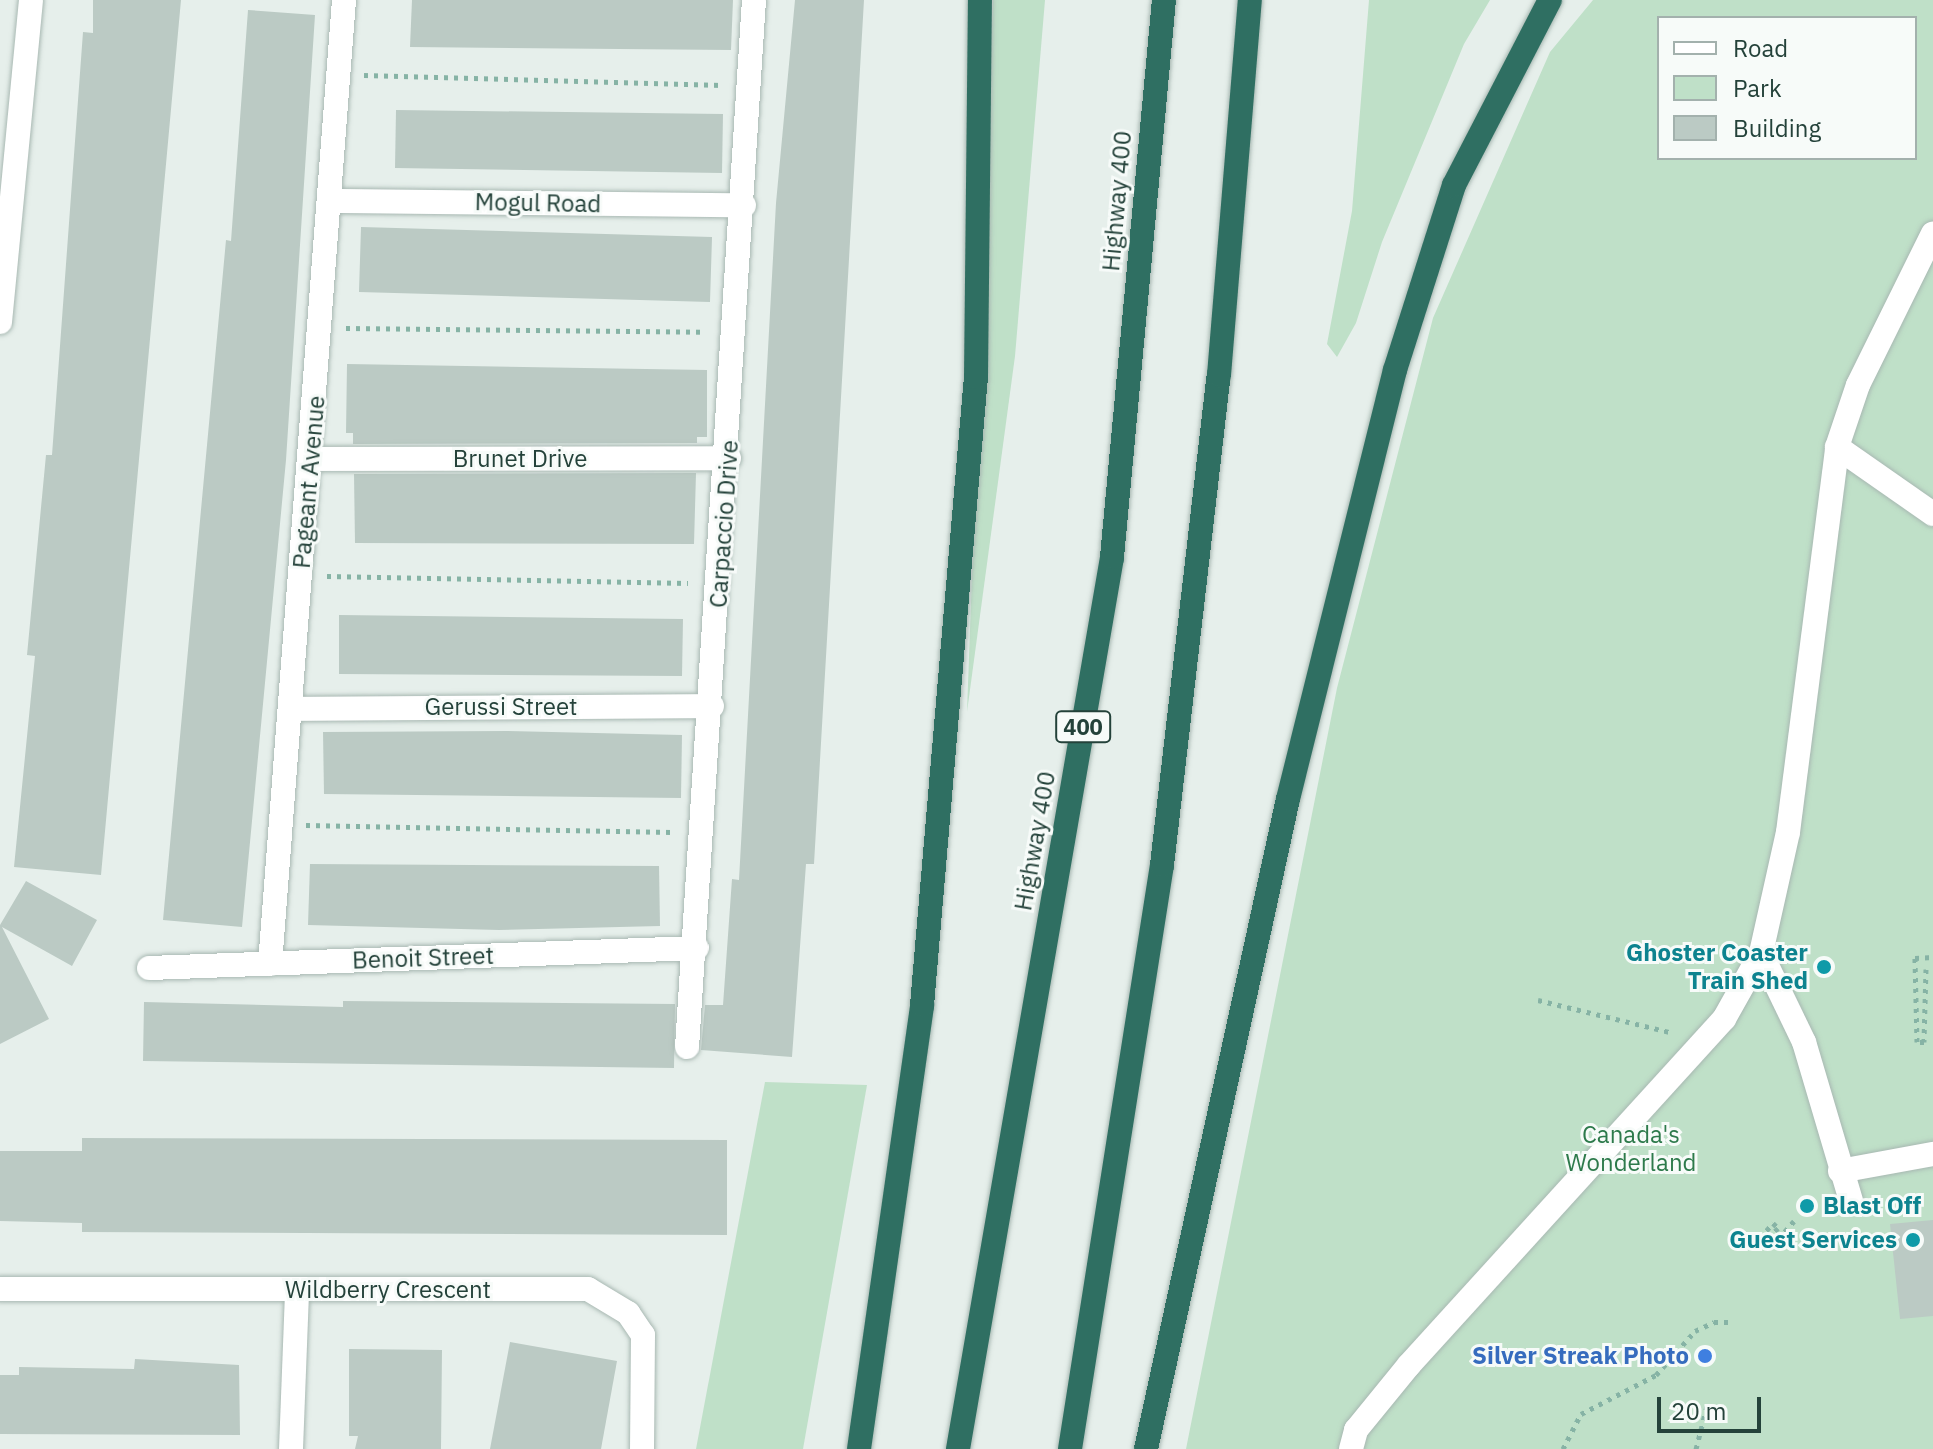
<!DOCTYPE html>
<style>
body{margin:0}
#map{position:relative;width:1933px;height:1449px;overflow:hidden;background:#e6efeb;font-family:"IBM Plex Sans",sans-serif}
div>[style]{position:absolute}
.green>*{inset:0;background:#bfe0c8}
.building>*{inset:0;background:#bbcac4}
.path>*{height:5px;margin-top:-2.5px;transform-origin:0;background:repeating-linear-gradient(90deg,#86b3a5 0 4px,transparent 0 10px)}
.roads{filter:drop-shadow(0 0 2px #a8b8b2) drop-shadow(0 0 2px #a8b8b2)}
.minor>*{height:24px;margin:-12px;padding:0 12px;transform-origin:12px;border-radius:12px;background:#fff}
.highway>*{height:24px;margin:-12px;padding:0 12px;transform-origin:12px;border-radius:12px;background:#2f6f62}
.dots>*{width:22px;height:22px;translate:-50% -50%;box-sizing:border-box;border:4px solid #f7fbf9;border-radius:50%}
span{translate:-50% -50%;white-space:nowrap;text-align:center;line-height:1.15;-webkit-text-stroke:6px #f7fbf9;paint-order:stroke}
.shield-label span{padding:2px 6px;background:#f7fbf9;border:2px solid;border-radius:6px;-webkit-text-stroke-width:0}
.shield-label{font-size:22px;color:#24423a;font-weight:700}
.street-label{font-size:24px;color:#24423a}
.culture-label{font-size:24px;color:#0d838f;font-weight:700}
.right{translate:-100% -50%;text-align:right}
.left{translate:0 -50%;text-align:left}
.park-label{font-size:24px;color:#2d7a4b}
.shop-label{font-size:24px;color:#366cbe;font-weight:700}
.legend{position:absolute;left:1657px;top:16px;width:260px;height:144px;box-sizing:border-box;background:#f7fbf9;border:2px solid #a3b1ad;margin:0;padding:10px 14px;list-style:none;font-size:24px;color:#24423a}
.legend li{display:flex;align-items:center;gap:16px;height:40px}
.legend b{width:40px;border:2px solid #a3b1ad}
.scale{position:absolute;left:1657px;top:1397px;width:104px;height:36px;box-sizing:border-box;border:4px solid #24423a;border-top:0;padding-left:10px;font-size:24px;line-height:28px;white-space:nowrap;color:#24423a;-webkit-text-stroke:6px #f7fbf9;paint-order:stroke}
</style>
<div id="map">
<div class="green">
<div style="clip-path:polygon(993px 0,1045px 0,1015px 356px,967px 712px)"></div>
<div style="clip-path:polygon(1369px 0,1490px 0,1464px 44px,1382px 242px,1356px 323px,1337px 357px,1327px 344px,1352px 211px)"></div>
<div style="clip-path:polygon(evenodd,1593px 0,1933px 0,1933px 1449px,1186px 1449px,1337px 688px,1433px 318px,1550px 52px,1593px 0,1659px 18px,1915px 18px,1915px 158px,1659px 158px,1659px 18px)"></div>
<div style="clip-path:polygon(765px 1082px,867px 1085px,803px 1449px,696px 1449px)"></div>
</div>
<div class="building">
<div style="clip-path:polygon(93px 0,181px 0,101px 875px,14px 867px,35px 656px,27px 655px,46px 455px,52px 455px,83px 32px,93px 33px)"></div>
<div style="clip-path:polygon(412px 0,733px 0,731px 50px,410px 47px)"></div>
<div style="clip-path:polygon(795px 0,864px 0,814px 864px,806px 864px,792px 1057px,701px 1050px,705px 1005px,723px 1005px,732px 879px,739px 880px,776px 203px)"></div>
<div style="clip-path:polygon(248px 10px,315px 15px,286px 460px,242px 927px,163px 920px,226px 240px,231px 241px)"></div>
<div style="clip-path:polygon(396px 110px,723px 114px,722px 173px,395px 168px)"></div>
<div style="clip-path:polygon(361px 227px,712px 237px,710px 302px,359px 292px)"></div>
<div style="clip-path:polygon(347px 364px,707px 370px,707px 437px,697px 437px,697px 443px,353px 444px,353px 433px,346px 433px)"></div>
<div style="clip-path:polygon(696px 473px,694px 544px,355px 543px,354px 474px)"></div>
<div style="clip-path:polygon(339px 615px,683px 619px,682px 676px,339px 674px)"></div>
<div style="clip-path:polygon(506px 731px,682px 735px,681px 798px,324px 794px,323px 732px)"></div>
<div style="clip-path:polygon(310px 864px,659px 866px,660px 926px,499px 930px,308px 925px)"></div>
<div style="clip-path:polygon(26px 881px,97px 920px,72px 966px,2px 927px,49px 1019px,0 1044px,0 925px)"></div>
<div style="clip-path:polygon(343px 1001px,675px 1004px,674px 1068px,143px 1061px,144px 1002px,343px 1007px)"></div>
<div style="clip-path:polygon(82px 1138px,727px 1140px,727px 1235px,82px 1232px,82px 1223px,0 1221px,0 1151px,82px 1151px)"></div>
<div style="clip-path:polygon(1933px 1220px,1933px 1316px,1900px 1319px,1890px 1224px)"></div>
<div style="clip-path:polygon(510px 1342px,617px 1361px,601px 1449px,490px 1449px)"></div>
<div style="clip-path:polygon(349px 1349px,442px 1350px,441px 1449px,355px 1449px,358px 1436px,349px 1436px)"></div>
<div style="clip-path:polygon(135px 1359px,239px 1365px,240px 1435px,0 1434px,0 1375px,19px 1375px,19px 1367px,134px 1369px)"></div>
</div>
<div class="path">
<div style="left:364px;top:75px;width:358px;rotate:1.6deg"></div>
<div style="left:346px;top:328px;width:358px;rotate:0.6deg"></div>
<div style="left:327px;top:576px;width:361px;rotate:1.1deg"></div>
<div style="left:306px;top:825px;width:366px;rotate:1.1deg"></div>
<div style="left:1926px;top:969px;width:73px;rotate:91.6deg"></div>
<div style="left:1924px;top:1042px;width:7px;rotate:180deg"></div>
<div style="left:1917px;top:1042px;width:84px;rotate:-91.4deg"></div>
<div style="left:1915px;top:958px;width:18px;rotate:-3deg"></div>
<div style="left:1538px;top:1000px;width:139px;rotate:13.7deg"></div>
<div style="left:1794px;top:1221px;width:23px;rotate:131deg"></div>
<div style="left:1779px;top:1238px;width:6px;rotate:39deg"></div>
<div style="left:1784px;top:1242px;width:13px;rotate:-29deg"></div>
<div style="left:1768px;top:1249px;width:14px;rotate:-126deg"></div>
<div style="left:1760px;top:1238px;width:20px;rotate:-49deg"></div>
<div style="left:1773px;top:1223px;width:7px;rotate:45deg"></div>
<div style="left:1778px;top:1228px;width:13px;rotate:135deg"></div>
<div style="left:1769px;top:1237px;width:19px;rotate:43deg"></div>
<div style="left:1563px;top:1449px;width:39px;rotate:-63deg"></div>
<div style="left:1581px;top:1414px;width:85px;rotate:-27.5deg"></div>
<div style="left:1656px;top:1375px;width:59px;rotate:-48.4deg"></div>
<div style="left:1695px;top:1331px;width:21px;rotate:-25deg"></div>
<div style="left:1714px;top:1322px;width:19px"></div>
<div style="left:1696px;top:1449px;width:44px;rotate:-75.7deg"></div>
</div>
<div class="roads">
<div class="minor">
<div style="left:331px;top:201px;width:413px;rotate:0.6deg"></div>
<div style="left:0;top:322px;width:323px;rotate:-84.5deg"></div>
<div style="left:1837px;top:447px;width:117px;rotate:34.9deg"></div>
<div style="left:311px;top:459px;width:418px;rotate:-0.1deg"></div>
<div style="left:291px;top:709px;width:421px;rotate:-0.4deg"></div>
<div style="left:1761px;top:953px;width:99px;rotate:64.2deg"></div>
<div style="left:1804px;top:1042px;width:166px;rotate:73.5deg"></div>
<div style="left:270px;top:964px;width:967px;rotate:-85.61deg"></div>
<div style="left:149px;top:968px;width:548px;rotate:-2.09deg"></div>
<div style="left:687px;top:1047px;width:1049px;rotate:-86.34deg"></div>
<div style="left:1840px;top:1171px;width:95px;rotate:-10.4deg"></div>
<div style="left:0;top:1289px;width:588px"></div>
<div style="left:588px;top:1289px;width:47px;rotate:31deg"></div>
<div style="left:628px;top:1313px;width:27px;rotate:56deg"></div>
<div style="left:643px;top:1335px;width:114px;rotate:90.5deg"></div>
<div style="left:291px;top:1449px;width:158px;rotate:-87.8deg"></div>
<div style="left:1351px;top:1449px;width:20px;rotate:-75deg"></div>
<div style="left:1356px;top:1430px;width:84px;rotate:-50.8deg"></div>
<div style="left:1409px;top:1365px;width:468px;rotate:-47.7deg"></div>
<div style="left:1724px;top:1019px;width:76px;rotate:-60.7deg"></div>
<div style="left:1761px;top:953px;width:124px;rotate:-77.4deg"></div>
<div style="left:1788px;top:832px;width:388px;rotate:-82.7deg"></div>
<div style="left:1837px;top:447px;width:65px;rotate:-71.3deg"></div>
<div style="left:1858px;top:385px;width:169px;rotate:-63.7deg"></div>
</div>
<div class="highway">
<div style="left:859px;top:1449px;width:448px;rotate:-81.9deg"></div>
<div style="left:922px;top:1005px;width:630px;rotate:-85.09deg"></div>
<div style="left:976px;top:377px;width:377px;rotate:-89.4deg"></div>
<div style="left:958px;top:1449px;width:905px;rotate:-80.2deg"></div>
<div style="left:1112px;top:557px;width:559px;rotate:-84.67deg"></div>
<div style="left:1070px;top:1449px;width:591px;rotate:-81.05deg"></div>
<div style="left:1162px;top:865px;width:493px;rotate:-83.4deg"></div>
<div style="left:1219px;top:375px;width:376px;rotate:-85.3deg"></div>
<div style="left:1146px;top:1449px;width:665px;rotate:-77.68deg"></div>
<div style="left:1288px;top:799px;width:442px;rotate:-76deg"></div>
<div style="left:1395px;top:370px;width:194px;rotate:-72.3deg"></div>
<div style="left:1454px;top:185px;width:208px;rotate:-62.6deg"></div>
</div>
</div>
<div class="dots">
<div style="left:1824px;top:967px;background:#0f9aa8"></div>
<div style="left:1807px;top:1206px;background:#0f9aa8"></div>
<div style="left:1913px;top:1240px;background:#0f9aa8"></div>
<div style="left:1705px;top:1356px;background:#3f7fe0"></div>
</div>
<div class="shield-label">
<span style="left:1083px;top:727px">400</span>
</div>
<div class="street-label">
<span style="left:1117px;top:201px;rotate:-85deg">Highway 400</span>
<span style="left:538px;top:203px;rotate:1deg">Mogul Road</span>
<span style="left:520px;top:459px">Brunet Drive</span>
<span style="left:309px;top:482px;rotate:-85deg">Pageant Avenue</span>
<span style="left:724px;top:524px;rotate:-86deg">Carpaccio Drive</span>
<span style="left:501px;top:707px">Gerussi Street</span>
<span style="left:1035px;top:841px;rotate:-80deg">Highway 400</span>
<span style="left:423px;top:958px;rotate:-2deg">Benoit Street</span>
<span style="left:388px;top:1290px">Wildberry Crescent</span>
</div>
<div class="culture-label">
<span class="right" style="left:1808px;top:967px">Ghoster Coaster<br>Train Shed</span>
<span class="left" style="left:1823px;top:1206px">Blast Off</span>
<span class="right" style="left:1897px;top:1240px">Guest Services</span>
</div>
<div class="park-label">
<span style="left:1631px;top:1149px">Canada's<br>Wonderland</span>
</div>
<div class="shop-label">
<span class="right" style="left:1689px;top:1356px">Silver Streak Photo</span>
</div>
<ul class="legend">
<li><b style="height:10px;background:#fff"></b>Road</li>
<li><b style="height:22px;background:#bfe0c8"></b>Park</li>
<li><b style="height:22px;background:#bbcac4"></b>Building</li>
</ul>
<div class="scale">20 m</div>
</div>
